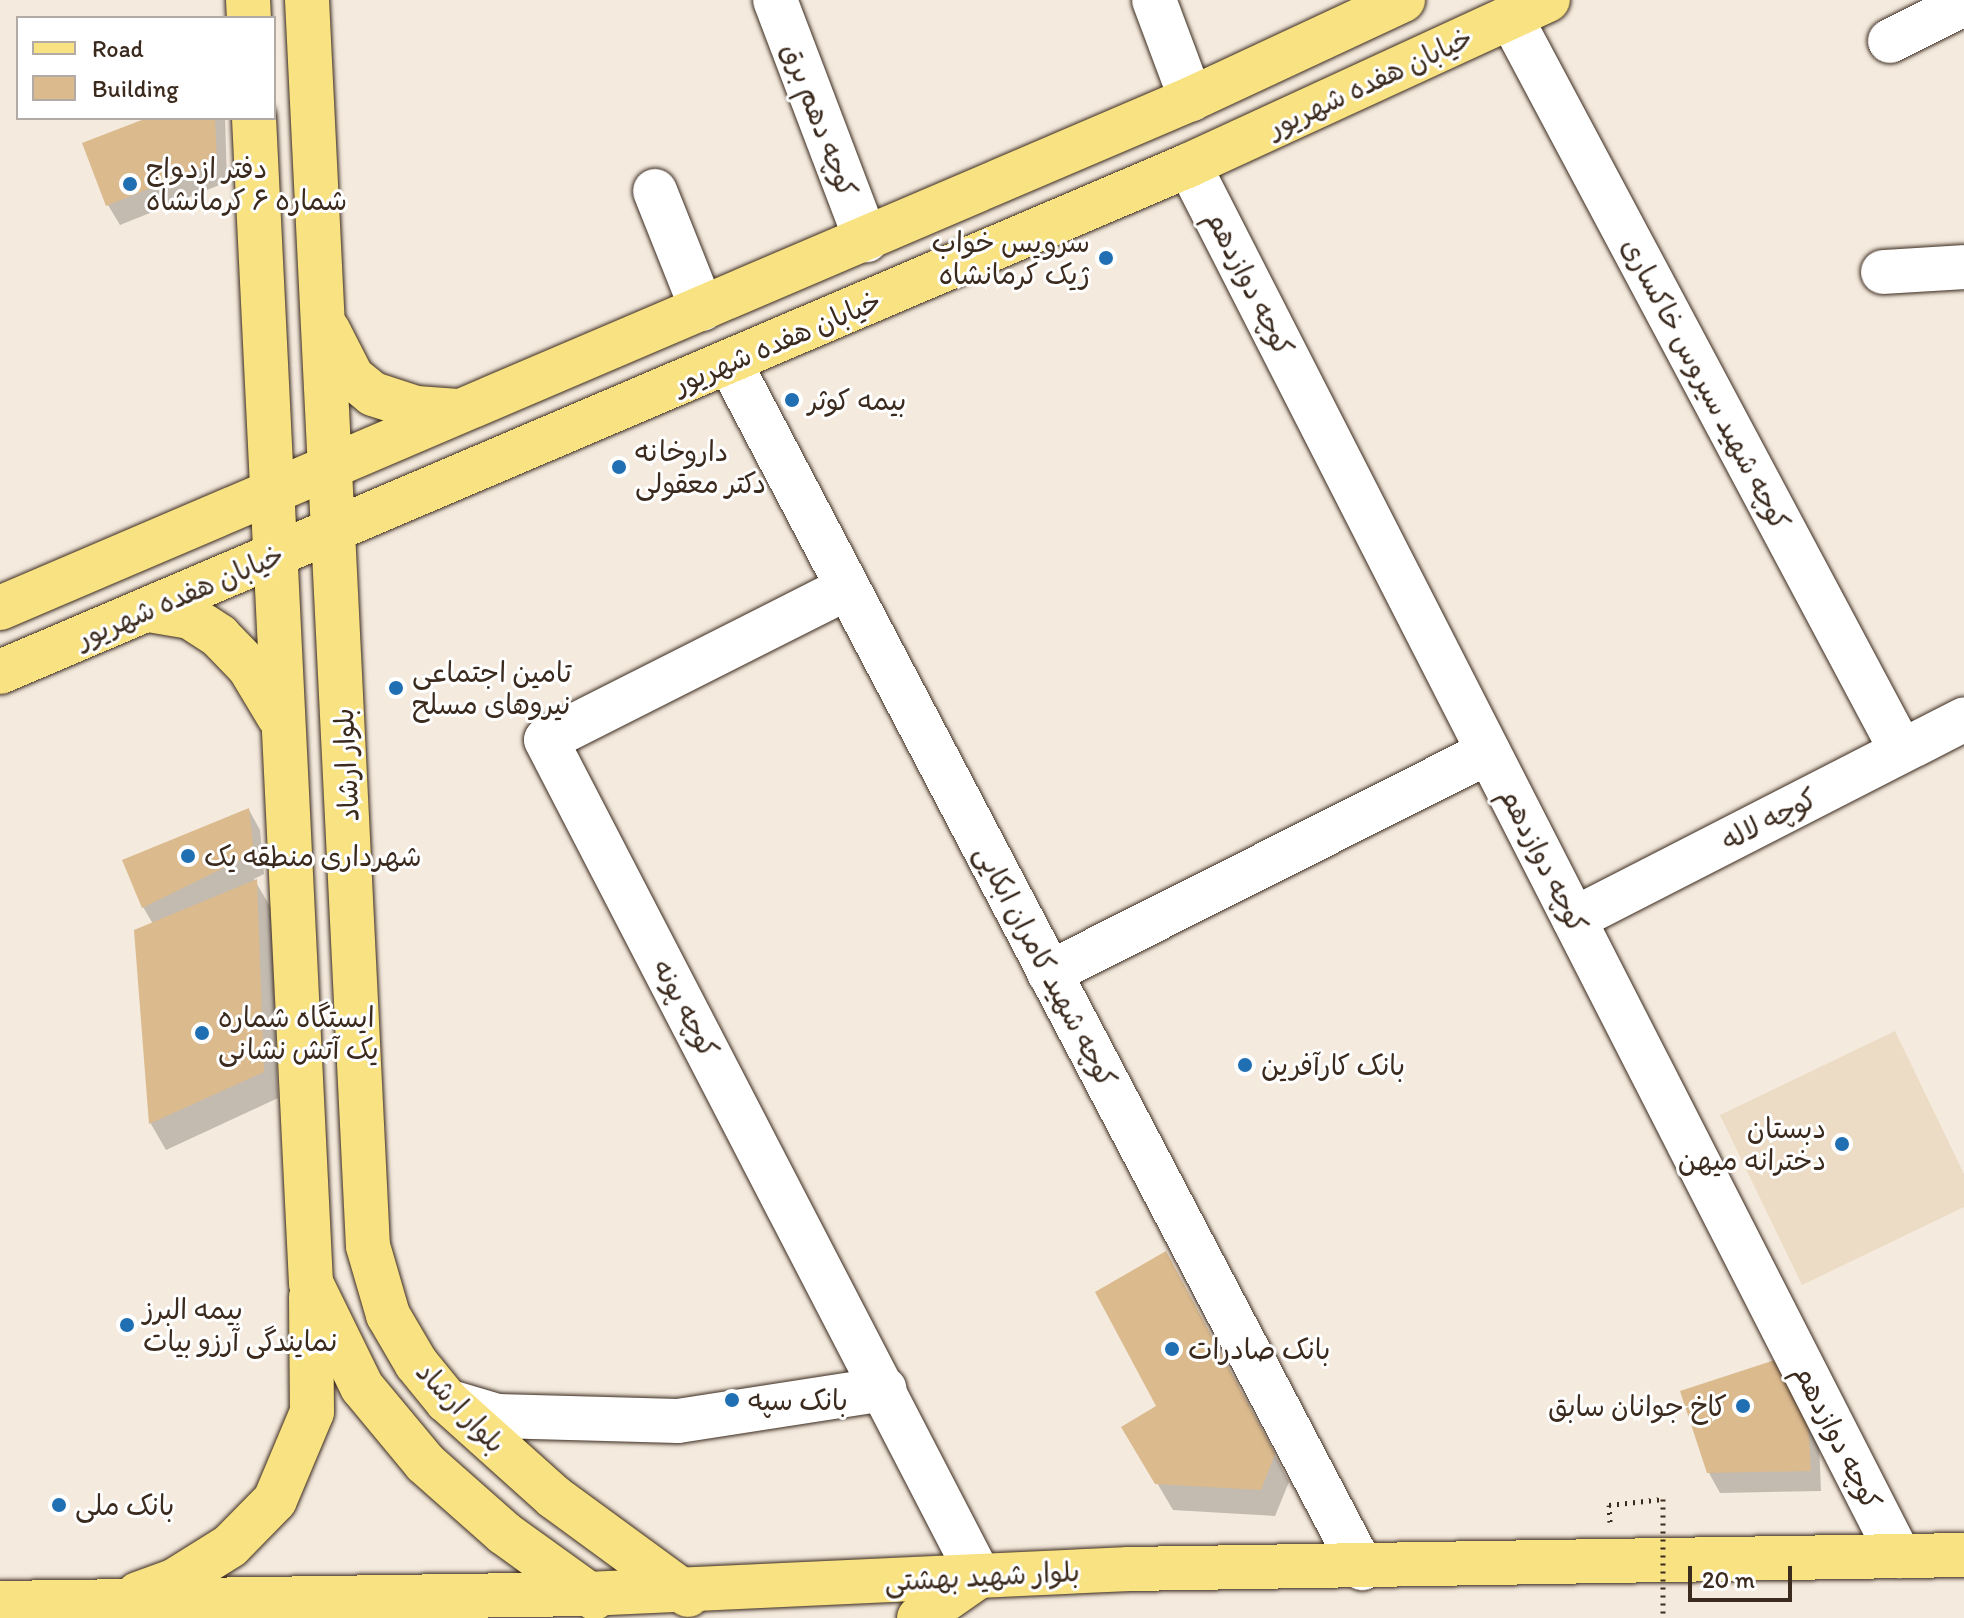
<!DOCTYPE html>
<meta charset="utf-8">
<style>
body{margin:0}
#map{position:relative;width:1964px;height:1618px;overflow:hidden;background:#f4eadd;font-family:Itim,"Playpen Sans Arabic",sans-serif}
div>[style]{position:absolute}
.built>*{inset:0;background:#ecdcc5}
.shadow>*{inset:0;background:#0003}
.building>*{inset:0;background:#dbba8e}
.path>*{height:5px;margin-top:-2.5px;transform-origin:0;background:repeating-linear-gradient(90deg,#3b2a1e 0 2px,transparent 0 8px)}
.roads{filter:drop-shadow(0 0 2px #3b2a1e) drop-shadow(0 0 2px #3b2a1e)}
.minor>*{height:44px;margin:-22px;padding:0 22px;transform-origin:22px;border-radius:22px;background:#fff}
.major>*{height:44px;margin:-22px;padding:0 22px;transform-origin:22px;border-radius:22px;background:#f8e281}
.path-bridge>*{height:5px;margin-top:-2.5px;transform-origin:0;background:repeating-linear-gradient(90deg,#3b2a1e 0 2px,transparent 0 8px)}
.dots>*{width:22px;height:22px;translate:-50% -50%;box-sizing:border-box;border:4px solid #fff;border-radius:50%}
span{translate:-50% -50%;white-space:nowrap;text-align:center;line-height:1.15;-webkit-text-stroke:6px #fff;paint-order:stroke}
.street-label{font-size:28px;color:#3b2a1e}
.poi-label{font-size:28px;color:#3b2a1e}
.left{translate:0 -50%;text-align:left}
.right{translate:-100% -50%;text-align:right}
.legend{position:absolute;left:16px;top:16px;width:260px;height:104px;box-sizing:border-box;background:#fff;border:2px solid #b1aaa5;margin:0;padding:10px 14px;list-style:none;font-size:24px;color:#3b2a1e}
.legend li{display:flex;align-items:center;gap:16px;height:40px}
.legend b{width:40px;border:2px solid #b1aaa5}
.scale{position:absolute;left:1688px;top:1566px;width:104px;height:36px;box-sizing:border-box;border:4px solid #3b2a1e;border-top:0;padding-left:10px;font-size:24px;line-height:28px;white-space:nowrap;color:#3b2a1e;-webkit-text-stroke:6px #fff;paint-order:stroke}
</style>
<div id="map">
<div class="built">
<div style="clip-path:polygon(1895px 1031px,1964px 1174px,1964px 1207px,1802px 1285px,1720px 1115px)"></div>
</div>
<div class="shadow">
<div style="clip-path:polygon(153px 118px,225px 118px,227px 182px,120px 225px,108px 205px)"></div>
<div style="clip-path:polygon(249px 810px,260px 830px,264px 874px,254px 879px,271px 908px,278px 1098px,166px 1150px,151px 1124px,136px 931px,153px 924px,143px 907px)"></div>
<div style="clip-path:polygon(1180px 1280px,1289px 1482px,1275px 1516px,1173px 1510px,1124px 1427px,1158px 1407px)"></div>
<div style="clip-path:polygon(1788px 1381px,1819px 1443px,1821px 1491px,1720px 1493px,1709px 1473px)"></div>
</div>
<div class="building">
<div style="clip-path:polygon(147px 118px,215px 118px,217px 161px,106px 206px,82px 143px)"></div>
<div style="clip-path:polygon(249px 808px,254px 853px,142px 908px,122px 860px)"></div>
<div style="clip-path:polygon(257px 879px,264px 1072px,149px 1124px,134px 930px)"></div>
<div style="clip-path:polygon(1166px 1251px,1275px 1454px,1261px 1490px,1155px 1484px,1121px 1427px,1156px 1406px,1095px 1292px)"></div>
<div style="clip-path:polygon(1778px 1359px,1808px 1421px,1811px 1471px,1707px 1473px,1680px 1391px)"></div>
</div>
<div class="path">
<div style="left:1610px;top:1522px;width:17px;rotate:-93deg"></div>
<div style="left:1609px;top:1505px;width:54px;rotate:-6.3deg"></div>
</div>
<div class="roads">
<div class="minor">
<div style="left:775px;top:0;width:257px;rotate:69.2deg"></div>
<div style="left:1154px;top:0;width:106px;rotate:69.5deg"></div>
<div style="left:1511px;top:18px;width:829px;rotate:61.95deg"></div>
<div style="left:1890px;top:41px;width:83px;rotate:-26.6deg"></div>
<div style="left:1189px;top:165px;width:1562px;rotate:62.96deg"></div>
<div style="left:655px;top:191px;width:127px;rotate:68.3deg"></div>
<div style="left:1883px;top:272px;width:81px;rotate:-3.5deg"></div>
<div style="left:730px;top:363px;width:1361px;rotate:62.32deg"></div>
<div style="left:847px;top:588px;width:337px;rotate:153.2deg"></div>
<div style="left:546px;top:740px;width:941px;rotate:62.62deg"></div>
<div style="left:1574px;top:919px;width:438px;rotate:-27.1deg"></div>
<div style="left:1049px;top:973px;width:492px;rotate:-26.7deg"></div>
<div style="left:447px;top:1401px;width:52px;rotate:16.7deg"></div>
<div style="left:497px;top:1416px;width:181px;rotate:1.6deg"></div>
<div style="left:678px;top:1421px;width:209px;rotate:-8.8deg"></div>
</div>
<div class="major">
<div style="left:248px;top:0;width:18px;rotate:87deg"></div>
<div style="left:307px;top:0;width:1247px;rotate:87.2deg"></div>
<div style="left:368px;top:1246px;width:72px;rotate:73.8deg"></div>
<div style="left:388px;top:1315px;width:56px;rotate:59.7deg"></div>
<div style="left:416px;top:1363px;width:49px;rotate:50.8deg"></div>
<div style="left:447px;top:1401px;width:144px;rotate:41.9deg"></div>
<div style="left:554px;top:1497px;width:166px;rotate:36.2deg"></div>
<div style="left:254px;top:118px;width:1166px;rotate:87.2deg"></div>
<div style="left:311px;top:1283px;width:116px;rotate:63.9deg"></div>
<div style="left:362px;top:1387px;width:99px;rotate:50.3deg"></div>
<div style="left:425px;top:1463px;width:106px;rotate:41.5deg"></div>
<div style="left:504px;top:1533px;width:111px;rotate:35.8deg"></div>
<div style="left:328px;top:330px;width:53px;rotate:62.9deg"></div>
<div style="left:352px;top:377px;width:27px;rotate:39deg"></div>
<div style="left:373px;top:394px;width:45px;rotate:18deg"></div>
<div style="left:416px;top:408px;width:42px;rotate:4.1deg"></div>
<div style="left:0;top:608px;width:1295px;rotate:-23.14deg"></div>
<div style="left:1191px;top:99px;width:234px;rotate:-25deg"></div>
<div style="left:149px;top:610px;width:42px;rotate:9.7deg"></div>
<div style="left:190px;top:617px;width:35px;rotate:33deg"></div>
<div style="left:219px;top:636px;width:43px;rotate:45.9deg"></div>
<div style="left:249px;top:667px;width:58px;rotate:59deg"></div>
<div style="left:0;top:672px;width:1293px;rotate:-23.09deg"></div>
<div style="left:1189px;top:165px;width:395px;rotate:-24.7deg"></div>
<div style="left:138px;top:1594px;width:38px;rotate:-20deg"></div>
<div style="left:174px;top:1581px;width:66px;rotate:-32deg"></div>
<div style="left:230px;top:1546px;width:64px;rotate:-45.6deg"></div>
<div style="left:275px;top:1500px;width:95px;rotate:-67.2deg"></div>
<div style="left:312px;top:1412px;width:115px;rotate:-90.5deg"></div>
<div style="left:0;top:1603px;width:587px;rotate:-0.88deg"></div>
<div style="left:587px;top:1594px;width:543px;rotate:-2.64deg"></div>
<div style="left:1129px;top:1569px;width:835px;rotate:-0.96deg"></div>
<div style="left:919px;top:1618px;width:73px;rotate:-35deg"></div>
</div>
</div>
<div class="path-bridge">
<div style="left:1663px;top:1499px;width:119px;rotate:90deg"></div>
</div>
<div class="dots">
<div style="left:130px;top:184px;background:#1f6fb2"></div>
<div style="left:1106px;top:258px;background:#1f6fb2"></div>
<div style="left:792px;top:400px;background:#1f6fb2"></div>
<div style="left:619px;top:467px;background:#1f6fb2"></div>
<div style="left:396px;top:688px;background:#1f6fb2"></div>
<div style="left:188px;top:856px;background:#1f6fb2"></div>
<div style="left:202px;top:1033px;background:#1f6fb2"></div>
<div style="left:1245px;top:1065px;background:#1f6fb2"></div>
<div style="left:1842px;top:1144px;background:#1f6fb2"></div>
<div style="left:127px;top:1325px;background:#1f6fb2"></div>
<div style="left:1172px;top:1349px;background:#1f6fb2"></div>
<div style="left:732px;top:1400px;background:#1f6fb2"></div>
<div style="left:1743px;top:1406px;background:#1f6fb2"></div>
<div style="left:59px;top:1505px;background:#1f6fb2"></div>
</div>
<div class="street-label">
<span style="left:1370px;top:82px;rotate:-25deg">خیابان هفده شهریور</span>
<span style="left:820px;top:120px;rotate:69deg">کوچه دهم برق</span>
<span style="left:1250px;top:283px;rotate:63deg">کوچه دوازدهم</span>
<span style="left:777px;top:342px;rotate:-23deg">خیابان هفده شهریور</span>
<span style="left:1706px;top:384px;rotate:62deg">کوچه شهید سیروس خاکساری</span>
<span style="left:180px;top:596px;rotate:-23deg">خیابان هفده شهریور</span>
<span style="left:346px;top:765px;rotate:-93deg">بلوار ارشاد</span>
<span style="left:1769px;top:819px;rotate:-27deg">کوچه لاله</span>
<span style="left:1544px;top:860px;rotate:63deg">کوچه دوازدهم</span>
<span style="left:1046px;top:966px;rotate:62deg">کوچه شهید کامران ابکایی</span>
<span style="left:686px;top:1008px;rotate:62deg">کوچه پونه</span>
<span style="left:461px;top:1407px;rotate:46deg">بلوار ارشاد</span>
<span style="left:1838px;top:1437px;rotate:63deg">کوچه دوازدهم</span>
<span style="left:982px;top:1576px;rotate:-3deg">بلوار شهید بهشتی</span>
</div>
<div class="poi-label">
<span class="left" style="left:146px;top:184px">دفتر ازدواج<br>شماره ۶ کرمانشاه</span>
<span class="right" style="left:1090px;top:258px">سرویس خواب<br>ژیک کرمانشاه</span>
<span class="left" style="left:808px;top:400px">بیمه کوثر</span>
<span class="left" style="left:635px;top:467px">داروخانه<br>دکتر معقولی</span>
<span class="left" style="left:412px;top:688px">تامین اجتماعی<br>نیروهای مسلح</span>
<span class="left" style="left:204px;top:856px">شهرداری منطقه یک</span>
<span class="left" style="left:218px;top:1033px">ایستگاه شماره<br>یک آتش نشانی</span>
<span class="left" style="left:1261px;top:1065px">بانک کارآفرین</span>
<span class="right" style="left:1826px;top:1144px">دبستان<br>دخترانه میهن</span>
<span class="left" style="left:143px;top:1325px">بیمه البرز<br>نمایندگی آرزو بیات</span>
<span class="left" style="left:1188px;top:1349px">بانک صادرات</span>
<span class="left" style="left:748px;top:1400px">بانک سپه</span>
<span class="right" style="left:1727px;top:1406px">کاخ جوانان سابق</span>
<span class="left" style="left:75px;top:1505px">بانک ملی</span>
</div>
<ul class="legend">
<li><b style="height:10px;background:#f8e281"></b>Road</li>
<li><b style="height:22px;background:#dbba8e"></b>Building</li>
</ul>
<div class="scale">20 m</div>
</div>
